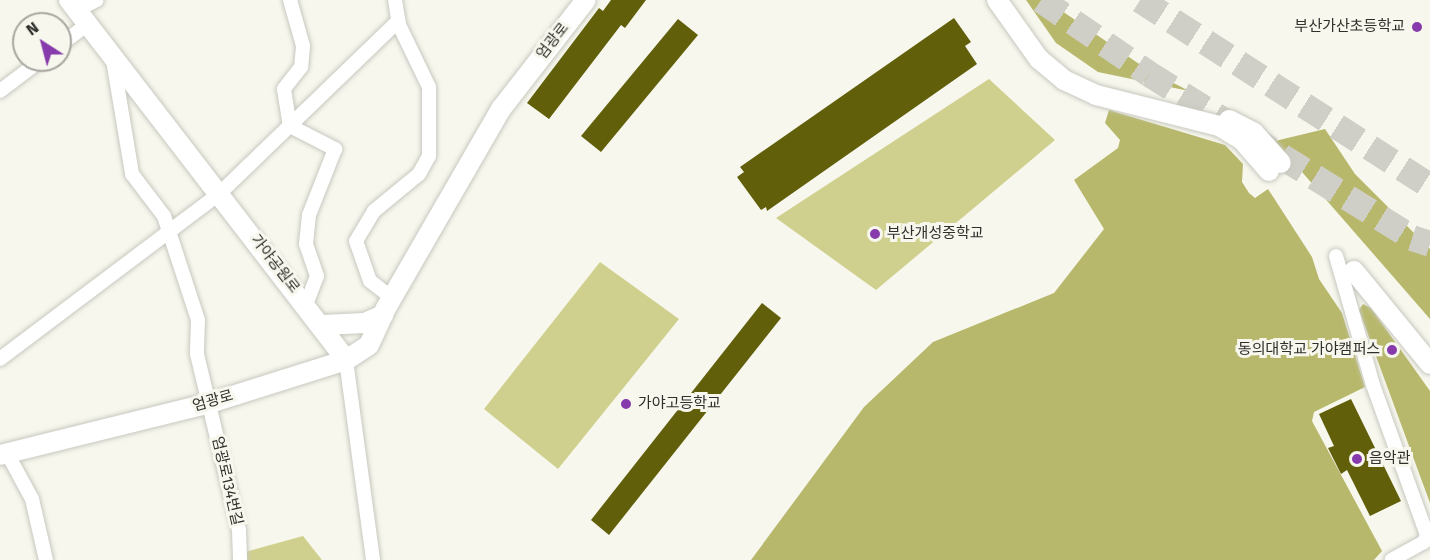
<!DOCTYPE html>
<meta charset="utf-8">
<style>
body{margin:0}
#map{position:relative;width:1430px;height:560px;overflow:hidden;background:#f7f7ee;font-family:"Fira Sans","Noto Sans KR",sans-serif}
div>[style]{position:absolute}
.green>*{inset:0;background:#d0d08e}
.forest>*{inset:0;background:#b8b86c}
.building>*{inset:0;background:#615f0a}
.highway-tunnel>*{height:26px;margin-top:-13px;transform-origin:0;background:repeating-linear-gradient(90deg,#cfcfc7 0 26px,transparent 0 39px)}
.roads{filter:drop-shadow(0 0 2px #c7c8bf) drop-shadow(0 0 2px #c7c8bf)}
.street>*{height:14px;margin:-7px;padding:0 7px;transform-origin:7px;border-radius:7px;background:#fff}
.secondary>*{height:20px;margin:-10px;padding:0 10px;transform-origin:10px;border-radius:10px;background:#fff}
.dots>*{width:16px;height:16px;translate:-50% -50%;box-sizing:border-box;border:3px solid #f7f7ee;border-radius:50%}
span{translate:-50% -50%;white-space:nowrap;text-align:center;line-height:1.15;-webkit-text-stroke:6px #f7f7ee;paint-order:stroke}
.poi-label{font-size:15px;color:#2f2f2c}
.right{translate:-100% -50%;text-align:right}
.left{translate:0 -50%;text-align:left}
.street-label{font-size:15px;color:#2f2f2c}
.north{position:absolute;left:12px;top:12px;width:60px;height:60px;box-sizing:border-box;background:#f7f7ee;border:2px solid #a7a7a0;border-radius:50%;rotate:324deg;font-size:16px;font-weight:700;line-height:24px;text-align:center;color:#2f2f2c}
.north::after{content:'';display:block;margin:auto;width:21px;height:27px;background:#863aab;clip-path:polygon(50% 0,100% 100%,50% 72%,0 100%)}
</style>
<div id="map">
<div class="green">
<div style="clip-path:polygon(989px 79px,1055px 140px,876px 290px,776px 218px)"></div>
<div style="clip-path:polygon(600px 262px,679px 319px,558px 469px,484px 409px)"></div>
<div style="clip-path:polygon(303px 536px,322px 560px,245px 560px,245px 552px)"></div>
</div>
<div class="forest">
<div style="clip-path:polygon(1026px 0,1046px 0,1145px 68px,1189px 91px,1098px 72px,1056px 43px)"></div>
<div style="clip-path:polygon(1109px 110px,1225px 145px,1243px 164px,1242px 182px,1249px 193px,1255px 198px,1268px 189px,1312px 257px,1319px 279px,1342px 313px,1365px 387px,1314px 412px,1312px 421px,1382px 551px,1374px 560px,751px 560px,864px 407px,933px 342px,1054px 293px,1104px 229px,1074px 180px,1118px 148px,1120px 140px,1105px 123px)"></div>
<div style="clip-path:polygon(1325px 129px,1355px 174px,1430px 249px,1430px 319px,1275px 141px)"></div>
<div style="clip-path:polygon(1363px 304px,1371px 308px,1430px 391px,1430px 503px,1359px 310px)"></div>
</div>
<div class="building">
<div style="clip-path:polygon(611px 0,646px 0,625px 28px,621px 25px,549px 119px,527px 103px,599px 8px,603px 11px)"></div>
<div style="clip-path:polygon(954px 18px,971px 42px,965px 46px,977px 64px,767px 211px,766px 207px,761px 210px,737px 177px,744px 172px,740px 167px)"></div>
<div style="clip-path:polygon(678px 19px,698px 35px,601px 152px,581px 136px)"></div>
<div style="clip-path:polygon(762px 303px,781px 318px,609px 535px,591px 520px)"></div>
<div style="clip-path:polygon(1351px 399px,1401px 501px,1370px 516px,1347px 470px,1341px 474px,1328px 448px,1334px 446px,1319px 414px)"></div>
</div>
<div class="highway-tunnel">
<div style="left:1041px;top:0;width:131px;rotate:34.4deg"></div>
<div style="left:1149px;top:74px;width:310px;rotate:31.9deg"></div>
<div style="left:1412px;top:238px;width:19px;rotate:18deg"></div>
<div style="left:1140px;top:0;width:345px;rotate:32.7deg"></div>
</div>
<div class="roads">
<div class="street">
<div style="left:290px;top:0;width:48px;rotate:74.2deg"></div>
<div style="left:303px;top:46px;width:21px;rotate:95deg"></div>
<div style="left:301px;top:67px;width:28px;rotate:128deg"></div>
<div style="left:284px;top:89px;width:37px;rotate:81deg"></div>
<div style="left:290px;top:126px;width:51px;rotate:27.1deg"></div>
<div style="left:335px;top:149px;width:71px;rotate:111.5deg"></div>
<div style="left:309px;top:215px;width:29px;rotate:96deg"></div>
<div style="left:306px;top:244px;width:34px;rotate:71deg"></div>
<div style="left:317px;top:276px;width:30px;rotate:111deg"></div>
<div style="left:77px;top:10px;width:22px;rotate:-27deg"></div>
<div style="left:60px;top:45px;width:35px;rotate:-37deg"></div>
<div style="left:113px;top:60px;width:116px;rotate:80.5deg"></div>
<div style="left:132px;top:174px;width:53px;rotate:52.7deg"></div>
<div style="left:164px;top:216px;width:109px;rotate:71.9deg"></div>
<div style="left:198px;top:320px;width:34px;rotate:92deg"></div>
<div style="left:197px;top:354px;width:181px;rotate:76.6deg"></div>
<div style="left:239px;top:530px;width:30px;rotate:88deg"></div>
<div style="left:0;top:91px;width:51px;rotate:-37.1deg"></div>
<div style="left:1336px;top:256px;width:134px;rotate:74deg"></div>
<div style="left:1373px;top:385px;width:159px;rotate:70.2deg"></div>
<div style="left:1427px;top:535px;width:8px;rotate:113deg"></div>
<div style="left:1424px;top:542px;width:37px;rotate:151deg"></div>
<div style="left:392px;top:298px;width:28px;rotate:-142deg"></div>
<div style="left:370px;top:281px;width:42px;rotate:-109.3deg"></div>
<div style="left:356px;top:241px;width:35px;rotate:-59deg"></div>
<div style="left:374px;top:211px;width:58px;rotate:-39.4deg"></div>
<div style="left:419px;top:174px;width:21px;rotate:-61deg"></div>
<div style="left:429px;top:156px;width:69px;rotate:-90deg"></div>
<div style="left:429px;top:87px;width:69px;rotate:-115.8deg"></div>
<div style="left:399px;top:25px;width:25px;rotate:-99deg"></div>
<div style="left:0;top:359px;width:276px;rotate:-37deg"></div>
<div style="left:220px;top:193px;width:248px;rotate:-44deg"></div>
<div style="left:346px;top:360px;width:202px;rotate:82.3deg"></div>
<div style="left:7px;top:453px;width:52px;rotate:61.5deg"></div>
<div style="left:32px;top:499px;width:63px;rotate:77.1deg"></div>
</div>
<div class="secondary">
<div style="left:69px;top:0;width:454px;rotate:52.4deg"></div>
<div style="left:997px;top:0;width:72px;rotate:54.6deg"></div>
<div style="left:1039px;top:59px;width:33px;rotate:40deg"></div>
<div style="left:1064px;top:80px;width:35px;rotate:25deg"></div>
<div style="left:1096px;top:95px;width:127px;rotate:14.1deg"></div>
<div style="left:1219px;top:126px;width:27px;rotate:31deg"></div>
<div style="left:1242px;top:140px;width:41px;rotate:48.9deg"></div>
<div style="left:1229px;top:120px;width:28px;rotate:27deg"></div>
<div style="left:1254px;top:133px;width:40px;rotate:48deg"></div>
<div style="left:1354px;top:271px;width:120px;rotate:50.7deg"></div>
<div style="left:322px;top:325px;width:43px;rotate:-2.7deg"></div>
<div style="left:365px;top:323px;width:20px;rotate:-24deg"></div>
<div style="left:0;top:455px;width:216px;rotate:-13.9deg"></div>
<div style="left:210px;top:403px;width:143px;rotate:-17.5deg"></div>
<div style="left:346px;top:360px;width:27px;rotate:-33deg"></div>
<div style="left:369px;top:345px;width:41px;rotate:-65.3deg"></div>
<div style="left:386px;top:308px;width:230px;rotate:-60deg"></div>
<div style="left:501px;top:109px;width:138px;rotate:-52.1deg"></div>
</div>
</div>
<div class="dots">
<div style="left:1417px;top:27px;background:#863aab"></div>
<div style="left:875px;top:234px;background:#863aab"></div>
<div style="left:1392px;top:350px;background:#863aab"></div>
<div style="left:626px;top:404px;background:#863aab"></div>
<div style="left:1357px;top:459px;background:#863aab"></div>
</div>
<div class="poi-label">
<span class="right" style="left:1405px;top:27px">부산가산초등학교</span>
<span class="left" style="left:887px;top:234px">부산개성중학교</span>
<span class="right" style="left:1380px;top:350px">동의대학교 가야캠퍼스</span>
<span class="left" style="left:638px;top:404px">가야고등학교</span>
<span class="left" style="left:1369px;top:459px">음악관</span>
</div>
<div class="street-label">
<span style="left:553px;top:41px;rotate:-52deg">엄광로</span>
<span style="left:275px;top:264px;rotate:52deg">가야공원로</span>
<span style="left:213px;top:401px;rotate:-16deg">엄광로</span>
<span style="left:227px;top:481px;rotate:77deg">엄광로134번길</span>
</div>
<div class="north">N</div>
</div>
